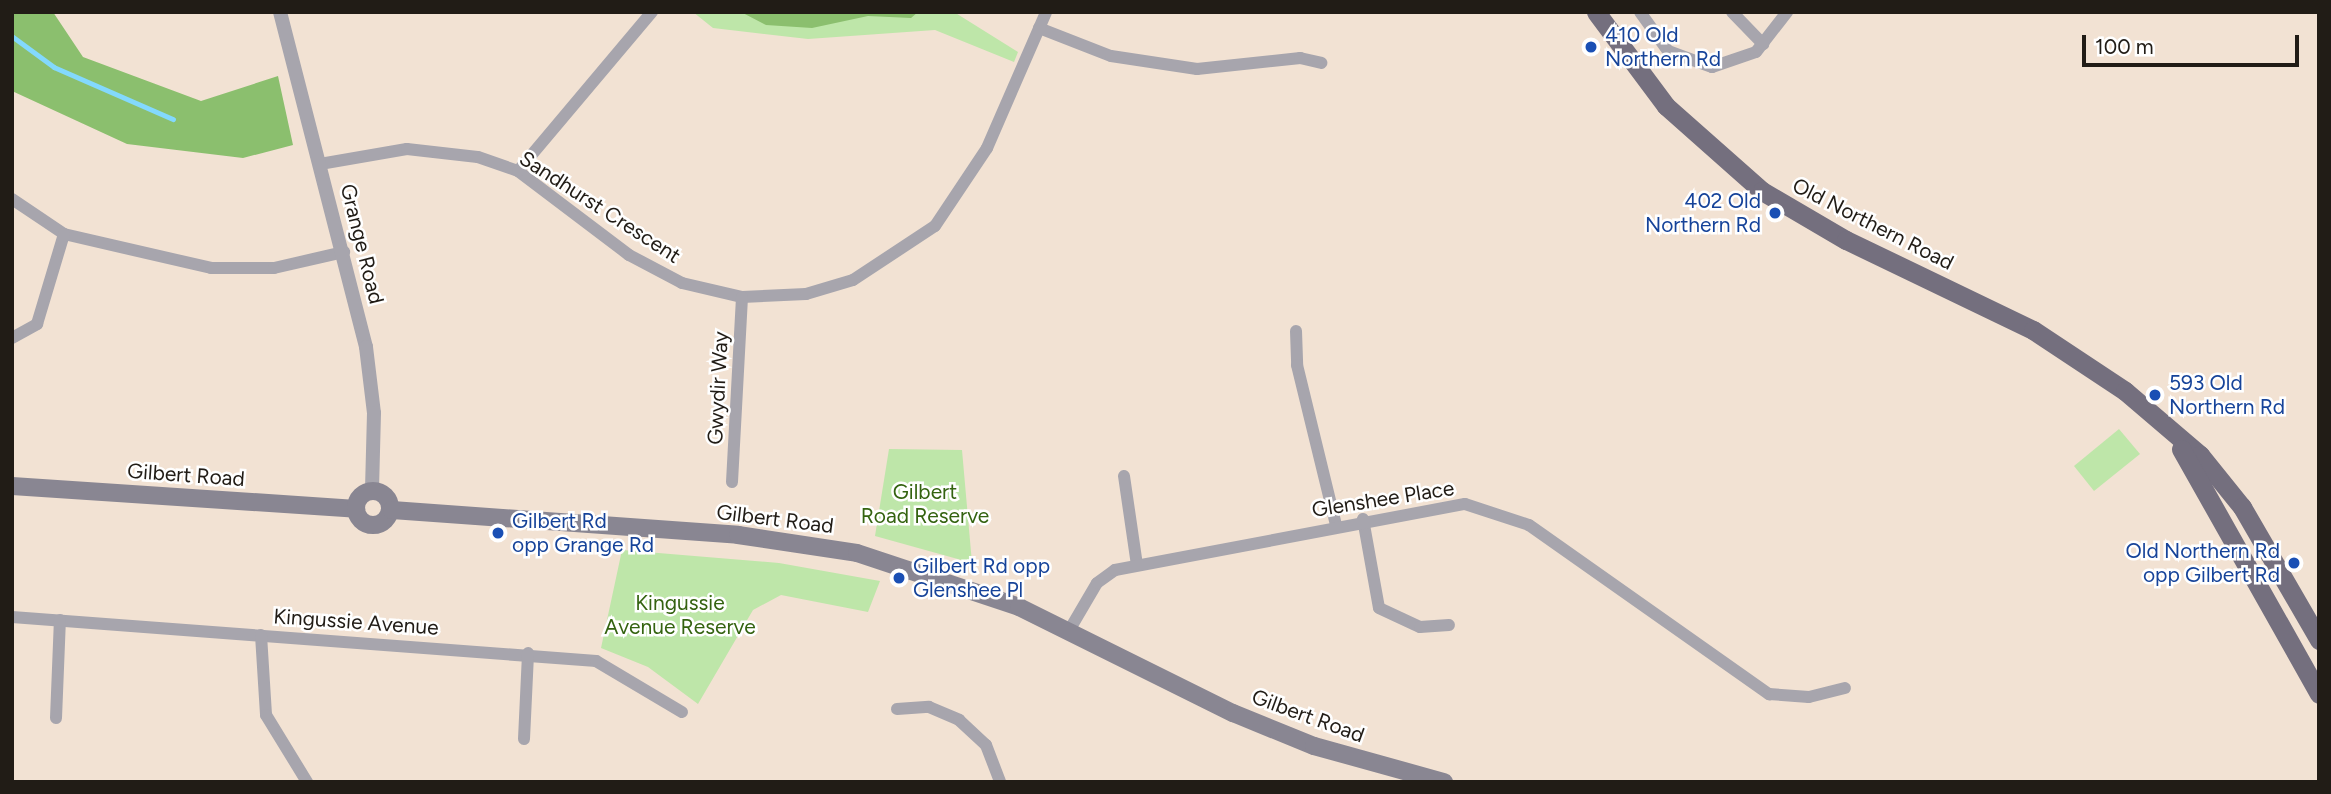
<!DOCTYPE html>
<style>
body{margin:0}
#map{position:relative;width:2331px;height:794px;overflow:hidden;background:#f2e2d3;font-family:Figtree,sans-serif}
div>[style]{position:absolute}
.green>*{inset:0;background:#bee6a9}
.forest>*{inset:0;background:#8bbf6e}
.stream>*{height:4.5px;margin:-2.25px;padding:0 2.25px;transform-origin:2.25px;border-radius:2.25px;background:#83d9fd}
.minor>*{height:12px;margin:-6px;padding:0 6px;transform-origin:6px;border-radius:6px;background:#a7a5ad}
.tertiary>*{height:14px;margin:-7px;padding:0 7px;transform-origin:7px;border-radius:7px;background:#a7a5ad}
.secondary>*{height:18px;margin:-9px;padding:0 9px;transform-origin:9px;border-radius:9px;background:#898692}
.secondary>.ring{margin:-9px;padding:0;box-sizing:content-box;background:none;border:18px solid #898692;border-radius:50%}
.primary>*{height:19px;margin:-9.5px;padding:0 9.5px;transform-origin:9.5px;border-radius:9.5px;background:#746f7e}
.dots>*{width:19px;height:19px;translate:-50% -50%;box-sizing:border-box;border:4px solid #fff;border-radius:50%}
span{translate:-50% -50%;white-space:nowrap;text-align:center;line-height:1.15;-webkit-text-stroke:5px #fff;paint-order:stroke}
.transit-label{font-size:21px;color:#164399}
.left{translate:0 -50%;text-align:left}
.right{translate:-100% -50%;text-align:right}
.street-label{font-size:21px;color:#211c16}
.park-label{font-size:21px;color:#346310}
.frame{position:absolute;inset:0;border:14px solid #211c16;pointer-events:none}
.scale{position:absolute;left:2082px;top:35px;width:217px;height:32px;box-sizing:border-box;border:4px solid #211c16;border-top:0;padding-left:9px;font-size:21px;line-height:24px;white-space:nowrap;color:#211c16;-webkit-text-stroke:5px #fff;paint-order:stroke}
</style>
<div id="map">
<div class="green">
<div style="clip-path:polygon(693px 12px,954px 12px,1018px 52px,1014px 62px,935px 30px,808px 39px,713px 28px)"></div>
<div style="clip-path:polygon(2119px 429px,2140px 454px,2094px 491px,2074px 466px)"></div>
<div style="clip-path:polygon(889px 449px,962px 450px,972px 563px,875px 536px)"></div>
<div style="clip-path:polygon(622px 550px,779px 563px,880px 581px,868px 612px,781px 595px,753px 610px,698px 704px,648px 667px,601px 648px)"></div>
</div>
<div class="forest">
<div style="clip-path:polygon(12px 12px,53px 12px,83px 57px,201px 101px,278px 76px,293px 145px,243px 158px,127px 144px,12px 91px)"></div>
<div style="clip-path:polygon(741px 12px,918px 12px,911px 18px,868px 16px,812px 28px,766px 25px)"></div>
</div>
<div class="stream">
<div style="left:12px;top:36px;width:52px;rotate:36.4deg"></div>
<div style="left:54px;top:67px;width:130px;rotate:23.6deg"></div>
</div>
<div class="minor">
<div style="left:1640px;top:12px;width:48px;rotate:54.3deg"></div>
<div style="left:1668px;top:51px;width:47px;rotate:20deg"></div>
<div style="left:1712px;top:67px;width:46px;rotate:-18.8deg"></div>
<div style="left:1756px;top:52px;width:51px;rotate:-52.2deg"></div>
<div style="left:1732px;top:12px;width:45px;rotate:45.9deg"></div>
<div style="left:1039px;top:28px;width:77px;rotate:21.3deg"></div>
<div style="left:1111px;top:56px;width:87px;rotate:8.6deg"></div>
<div style="left:1197px;top:69px;width:104px;rotate:-6.1deg"></div>
<div style="left:1300px;top:58px;width:22px;rotate:13deg"></div>
<div style="left:320px;top:164px;width:88px;rotate:-9.8deg"></div>
<div style="left:407px;top:149px;width:71px;rotate:6.4deg"></div>
<div style="left:478px;top:157px;width:42px;rotate:19.3deg"></div>
<div style="left:518px;top:171px;width:139px;rotate:37.1deg"></div>
<div style="left:629px;top:255px;width:60px;rotate:27.8deg"></div>
<div style="left:682px;top:283px;width:62px;rotate:13.1deg"></div>
<div style="left:742px;top:297px;width:64px;rotate:-2.7deg"></div>
<div style="left:806px;top:294px;width:49px;rotate:-16.6deg"></div>
<div style="left:853px;top:280px;width:98px;rotate:-33.4deg"></div>
<div style="left:935px;top:226px;width:94px;rotate:-56.3deg"></div>
<div style="left:987px;top:148px;width:148px;rotate:-66.5deg"></div>
<div style="left:518px;top:171px;width:208px;rotate:-49.9deg"></div>
<div style="left:12px;top:199px;width:63px;rotate:33.9deg"></div>
<div style="left:64px;top:234px;width:151px;rotate:13deg"></div>
<div style="left:211px;top:268px;width:63px"></div>
<div style="left:274px;top:268px;width:72px;rotate:-12.9deg"></div>
<div style="left:1296px;top:331px;width:34px;rotate:88deg"></div>
<div style="left:1297px;top:365px;width:165px;rotate:76.3deg"></div>
<div style="left:12px;top:338px;width:29px;rotate:-29deg"></div>
<div style="left:37px;top:324px;width:94px;rotate:-73.3deg"></div>
<div style="left:1124px;top:476px;width:90px;rotate:81.7deg"></div>
<div style="left:732px;top:482px;width:185px;rotate:-86.9deg"></div>
<div style="left:1363px;top:519px;width:90px;rotate:79.8deg"></div>
<div style="left:1379px;top:608px;width:45px;rotate:24.9deg"></div>
<div style="left:1420px;top:627px;width:29px;rotate:-4deg"></div>
<div style="left:12px;top:617px;width:586px;rotate:4.31deg"></div>
<div style="left:596px;top:661px;width:100px;rotate:30.7deg"></div>
<div style="left:1070px;top:629px;width:53px;rotate:-59.6deg"></div>
<div style="left:1097px;top:583px;width:22px;rotate:-36deg"></div>
<div style="left:1115px;top:570px;width:356px;rotate:-10.7deg"></div>
<div style="left:1465px;top:504px;width:67px;rotate:18.2deg"></div>
<div style="left:1529px;top:525px;width:294px;rotate:35.2deg"></div>
<div style="left:1769px;top:694px;width:40px;rotate:4.3deg"></div>
<div style="left:1809px;top:697px;width:37px;rotate:-14deg"></div>
<div style="left:261px;top:635px;width:80px;rotate:86.4deg"></div>
<div style="left:266px;top:715px;width:79px;rotate:58.5deg"></div>
<div style="left:897px;top:709px;width:32px;rotate:-4deg"></div>
<div style="left:929px;top:707px;width:33px;rotate:23deg"></div>
<div style="left:959px;top:720px;width:37px;rotate:43deg"></div>
<div style="left:986px;top:745px;width:40px;rotate:69deg"></div>
<div style="left:56px;top:718px;width:98px;rotate:-87.7deg"></div>
<div style="left:524px;top:739px;width:86px;rotate:-87.3deg"></div>
</div>
<div class="tertiary">
<div style="left:280px;top:12px;width:346px;rotate:75.6deg"></div>
<div style="left:366px;top:347px;width:66px;rotate:83.1deg"></div>
<div style="left:374px;top:413px;width:78px;rotate:91.5deg"></div>
</div>
<div class="secondary">
<div style="left:12px;top:486px;width:345px;rotate:3.8deg"></div>
<div class="ring" style="left:356px;top:491px;width:16px;height:16px"></div>
<div style="left:392px;top:510px;width:347px;rotate:4.1deg"></div>
<div style="left:738px;top:535px;width:120px;rotate:8.6deg"></div>
<div style="left:857px;top:553px;width:171px;rotate:18.4deg"></div>
<div style="left:1019px;top:607px;width:239px;rotate:26.4deg"></div>
<div style="left:1233px;top:713px;width:87px;rotate:22.2deg"></div>
<div style="left:1314px;top:746px;width:135px;rotate:15.5deg"></div>
</div>
<div class="primary">
<div style="left:1596px;top:12px;width:117px;rotate:53.3deg"></div>
<div style="left:1666px;top:106px;width:128px;rotate:41.5deg"></div>
<div style="left:1762px;top:191px;width:97px;rotate:30.3deg"></div>
<div style="left:1846px;top:240px;width:208px;rotate:25.7deg"></div>
<div style="left:2033px;top:330px;width:110px;rotate:33.5deg"></div>
<div style="left:2125px;top:391px;width:99px;rotate:40.5deg"></div>
<div style="left:2200px;top:455px;width:67px;rotate:51.1deg"></div>
<div style="left:2242px;top:507px;width:154px;rotate:59.9deg"></div>
<div style="left:2181px;top:449px;width:281px;rotate:60.6deg"></div>
</div>
<div class="dots">
<div style="left:1591px;top:47px;background:#1a4fb4"></div>
<div style="left:1775px;top:213px;background:#1a4fb4"></div>
<div style="left:2155px;top:395px;background:#1a4fb4"></div>
<div style="left:498px;top:533px;background:#1a4fb4"></div>
<div style="left:2294px;top:563px;background:#1a4fb4"></div>
<div style="left:899px;top:578px;background:#1a4fb4"></div>
</div>
<div class="transit-label">
<span class="left" style="left:1605px;top:47px">410 Old<br>Northern Rd</span>
<span class="right" style="left:1761px;top:213px">402 Old<br>Northern Rd</span>
<span class="left" style="left:2169px;top:395px">593 Old<br>Northern Rd</span>
<span class="left" style="left:512px;top:533px">Gilbert Rd<br>opp Grange Rd</span>
<span class="right" style="left:2280px;top:563px">Old Northern Rd<br>opp Gilbert Rd</span>
<span class="left" style="left:913px;top:578px">Gilbert Rd opp<br>Glenshee Pl</span>
</div>
<div class="street-label">
<span style="left:600px;top:207px;rotate:33deg">Sandhurst Crescent</span>
<span style="left:1873px;top:224px;rotate:27deg">Old Northern Road</span>
<span style="left:362px;top:244px;rotate:76deg">Grange Road</span>
<span style="left:718px;top:388px;rotate:-87deg">Gwydir Way</span>
<span style="left:186px;top:475px;rotate:4deg">Gilbert Road</span>
<span style="left:1383px;top:499px;rotate:-9deg">Glenshee Place</span>
<span style="left:775px;top:519px;rotate:7deg">Gilbert Road</span>
<span style="left:356px;top:622px;rotate:4deg">Kingussie Avenue</span>
<span style="left:1308px;top:716px;rotate:20deg">Gilbert Road</span>
</div>
<div class="park-label">
<span style="left:925px;top:504px">Gilbert<br>Road Reserve</span>
<span style="left:680px;top:615px">Kingussie<br>Avenue Reserve</span>
</div>
<div class="frame"></div>
<div class="scale">100 m</div>
</div>
